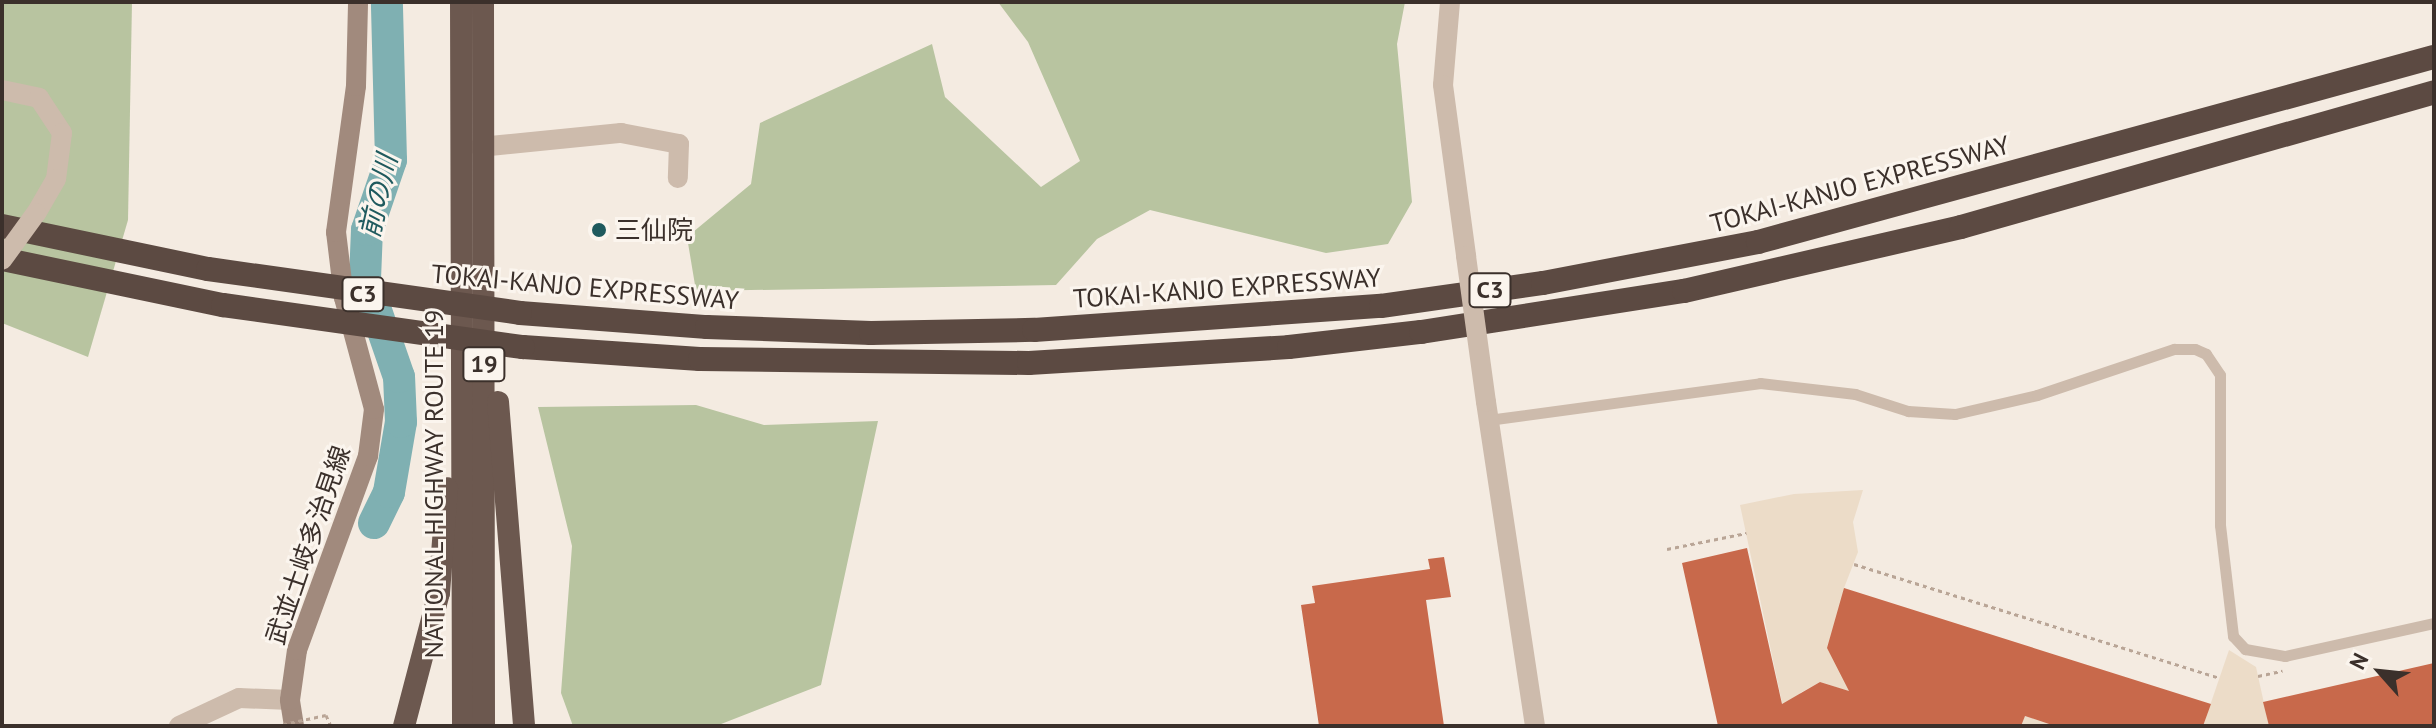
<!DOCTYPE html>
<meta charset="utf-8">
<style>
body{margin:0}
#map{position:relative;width:2436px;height:728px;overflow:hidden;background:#f4ebe1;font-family:"PT Sans","Noto Sans JP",sans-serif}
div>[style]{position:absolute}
.green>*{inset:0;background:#b8c4a0}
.plaza>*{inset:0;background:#ecdcc8}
.river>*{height:32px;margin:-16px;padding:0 16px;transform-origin:16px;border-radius:16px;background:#7fb0b2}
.building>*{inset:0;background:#c8694b}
.path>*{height:3px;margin-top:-1.5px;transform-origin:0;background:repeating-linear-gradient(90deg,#b9a596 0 4px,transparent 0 8px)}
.service>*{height:11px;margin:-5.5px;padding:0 5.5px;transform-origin:5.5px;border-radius:5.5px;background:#cdbbac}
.minor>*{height:20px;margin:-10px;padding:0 10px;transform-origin:10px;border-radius:10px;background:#cdbbac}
.tertiary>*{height:20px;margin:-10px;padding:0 10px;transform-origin:10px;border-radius:10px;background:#cdbbac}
.secondary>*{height:20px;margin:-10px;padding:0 10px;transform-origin:10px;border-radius:10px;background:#a18a7d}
.trunk>*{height:22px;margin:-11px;padding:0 11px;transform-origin:11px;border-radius:11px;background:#6c584f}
.motorway>*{height:24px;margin:-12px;padding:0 12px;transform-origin:12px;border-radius:12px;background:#5c4a42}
.path-bridge>*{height:3px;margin-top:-1.5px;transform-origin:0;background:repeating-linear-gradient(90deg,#b9a596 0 4px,transparent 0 8px)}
.tertiary-bridge>*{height:20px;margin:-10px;padding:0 10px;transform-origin:10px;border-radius:10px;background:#cdbbac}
.motorway-bridge>*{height:24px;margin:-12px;padding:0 12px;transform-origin:12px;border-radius:12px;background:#5c4a42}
.dots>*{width:22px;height:22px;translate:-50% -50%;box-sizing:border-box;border:4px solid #fbf5ee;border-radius:50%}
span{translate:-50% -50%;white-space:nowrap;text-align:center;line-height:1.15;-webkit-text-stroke:6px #fbf5ee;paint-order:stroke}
.shield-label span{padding:2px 6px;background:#fbf5ee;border:2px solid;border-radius:6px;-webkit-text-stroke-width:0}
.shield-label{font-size:24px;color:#3b302b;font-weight:700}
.street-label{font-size:26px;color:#3b302b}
.poi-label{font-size:26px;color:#3b302b}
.left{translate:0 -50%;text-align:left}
.water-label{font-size:28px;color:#1f5a5e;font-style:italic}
.frame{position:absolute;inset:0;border:4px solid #3b302b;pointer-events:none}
.north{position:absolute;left:2340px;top:632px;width:80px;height:80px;-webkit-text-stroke:6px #fbf5ee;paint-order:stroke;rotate:297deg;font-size:22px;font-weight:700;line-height:32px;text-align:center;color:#3b302b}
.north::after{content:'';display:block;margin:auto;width:28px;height:36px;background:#3b302b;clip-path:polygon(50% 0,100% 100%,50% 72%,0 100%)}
</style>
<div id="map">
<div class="green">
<div style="clip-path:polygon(2px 2px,132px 2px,128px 220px,88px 357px,2px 323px)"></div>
<div style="clip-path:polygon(998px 2px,1405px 2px,1397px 44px,1412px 202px,1388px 244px,1326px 253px,1150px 210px,1097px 239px,1056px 285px,696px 291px,687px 237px,751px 184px,760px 123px,932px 44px,945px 97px,1041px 187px,1080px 161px,1028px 42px)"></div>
<div style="clip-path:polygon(696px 405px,764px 425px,878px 421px,821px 685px,716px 726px,573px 726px,561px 693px,572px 546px,538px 407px)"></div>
</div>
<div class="plaza">
<div style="clip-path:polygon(1863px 490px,1853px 522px,1858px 552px,1844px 588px,2025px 716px,2055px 726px,1959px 726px,1820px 682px,1800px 693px,1807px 726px,1787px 726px,1740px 505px,1794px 494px)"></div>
<div style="clip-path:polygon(2229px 650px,2256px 667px,2269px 726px,2203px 726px)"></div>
</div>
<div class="river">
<div style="left:374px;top:523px;width:34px;rotate:-64deg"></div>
<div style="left:389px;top:492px;width:71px;rotate:-80.3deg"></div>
<div style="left:401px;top:422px;width:45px;rotate:-92.5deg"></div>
<div style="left:399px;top:377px;width:104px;rotate:-109.1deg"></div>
<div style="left:365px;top:279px;width:49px;rotate:-87.7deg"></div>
<div style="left:367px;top:230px;width:74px;rotate:-71.1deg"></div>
<div style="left:391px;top:160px;width:158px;rotate:-91.5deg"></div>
</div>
<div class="building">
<div style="clip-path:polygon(1747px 548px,1782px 704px,1820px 682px,1849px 691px,1827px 648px,1844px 588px,2211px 704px,2203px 726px,2055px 726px,2025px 716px,2021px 726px,1718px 726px,1682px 563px)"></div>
<div style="clip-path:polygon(1444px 557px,1451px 597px,1426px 600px,1444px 726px,1319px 726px,1301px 605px,1315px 603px,1312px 586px,1430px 569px,1428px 559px)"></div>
<div style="clip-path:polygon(2434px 663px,2434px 726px,2269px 726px,2263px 702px)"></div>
</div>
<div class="path">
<div style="left:1667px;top:549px;width:81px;rotate:-11.4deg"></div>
<div style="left:1854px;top:564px;width:382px;rotate:17.3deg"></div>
<div style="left:2258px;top:676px;width:25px;rotate:-12deg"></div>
</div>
<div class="service">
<div style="left:1488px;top:420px;width:275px;rotate:-7.7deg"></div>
<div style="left:1760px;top:383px;width:96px;rotate:6.6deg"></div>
<div style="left:1855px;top:394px;width:56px;rotate:17.8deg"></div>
<div style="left:1908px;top:411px;width:47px;rotate:3.7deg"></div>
<div style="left:1955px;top:414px;width:84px;rotate:-13deg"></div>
<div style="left:2037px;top:395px;width:145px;rotate:-18.6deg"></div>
<div style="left:2174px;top:349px;width:21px"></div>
<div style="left:2195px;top:349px;width:12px;rotate:24deg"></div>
<div style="left:2206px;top:354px;width:25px;rotate:56deg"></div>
<div style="left:2220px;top:375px;width:150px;rotate:90deg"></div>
<div style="left:2220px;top:525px;width:112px;rotate:83.3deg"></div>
<div style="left:2233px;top:636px;width:18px;rotate:47deg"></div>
<div style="left:2245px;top:649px;width:41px;rotate:9.9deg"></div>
<div style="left:2285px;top:656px;width:153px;rotate:-12.5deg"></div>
</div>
<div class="minor">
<div style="left:2px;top:90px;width:38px;rotate:12deg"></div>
<div style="left:39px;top:98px;width:42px;rotate:56.7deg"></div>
<div style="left:62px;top:133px;width:46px;rotate:97.4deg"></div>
<div style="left:56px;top:179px;width:39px;rotate:120deg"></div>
<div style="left:480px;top:147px;width:142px;rotate:-5.7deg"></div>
<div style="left:621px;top:133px;width:59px;rotate:10.7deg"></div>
<div style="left:679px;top:144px;width:34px;rotate:92deg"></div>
</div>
<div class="tertiary">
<div style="left:1450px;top:2px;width:83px;rotate:94.8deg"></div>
<div style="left:1443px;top:85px;width:173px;rotate:82.3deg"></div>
<div style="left:1486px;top:402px;width:328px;rotate:81.4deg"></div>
<div style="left:179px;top:726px;width:66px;rotate:-25deg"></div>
<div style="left:239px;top:698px;width:51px;rotate:2.2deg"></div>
</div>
<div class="secondary">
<div style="left:294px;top:726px;width:26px;rotate:-99deg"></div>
<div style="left:290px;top:700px;width:50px;rotate:-82deg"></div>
<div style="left:297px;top:650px;width:207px;rotate:-69.9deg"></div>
<div style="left:368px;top:456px;width:47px;rotate:-82.7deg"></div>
<div style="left:374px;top:409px;width:115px;rotate:-105.1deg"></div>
<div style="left:344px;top:298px;width:66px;rotate:-96.9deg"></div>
<div style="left:336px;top:232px;width:147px;rotate:-82.2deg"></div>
<div style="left:356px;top:86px;width:84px;rotate:-88.6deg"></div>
</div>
<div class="trunk">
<div style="left:461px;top:2px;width:724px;rotate:89.84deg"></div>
<div style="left:483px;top:2px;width:724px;rotate:89.92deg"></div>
<div style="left:498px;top:402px;width:325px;rotate:85.4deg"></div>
<div style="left:404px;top:726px;width:138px;rotate:-75.3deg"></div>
<div style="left:439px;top:593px;width:105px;rotate:-85.6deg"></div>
</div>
<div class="motorway">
<div style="left:2px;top:226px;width:210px;rotate:11.8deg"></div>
<div style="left:2px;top:259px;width:226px;rotate:11.8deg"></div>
<div style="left:520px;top:313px;width:188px;rotate:4.3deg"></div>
<div style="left:707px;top:327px;width:164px;rotate:2.1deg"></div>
<div style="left:871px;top:333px;width:163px;rotate:-1.1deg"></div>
<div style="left:1034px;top:330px;width:348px;rotate:-4deg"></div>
<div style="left:1381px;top:306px;width:164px;rotate:-8.1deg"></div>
<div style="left:1543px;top:283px;width:219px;rotate:-10.8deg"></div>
<div style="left:1758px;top:242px;width:701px;rotate:-15.31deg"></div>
<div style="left:523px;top:347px;width:177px;rotate:3.9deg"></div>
<div style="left:700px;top:359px;width:329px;rotate:0.7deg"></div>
<div style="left:1029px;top:363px;width:260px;rotate:-3.5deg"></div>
<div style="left:1289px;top:347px;width:133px;rotate:-6.5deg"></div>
<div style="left:1421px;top:332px;width:266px;rotate:-8.9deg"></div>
<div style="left:1684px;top:291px;width:284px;rotate:-13deg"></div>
<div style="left:1961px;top:227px;width:492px;rotate:-15.9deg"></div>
</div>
<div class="path-bridge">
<div style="left:275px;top:726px;width:52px;rotate:-12.2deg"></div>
<div style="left:326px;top:715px;width:12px;rotate:66deg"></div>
</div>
<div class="tertiary-bridge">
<div style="left:1466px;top:256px;width:147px;rotate:82.2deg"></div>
<div style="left:2px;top:260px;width:58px;rotate:-54.1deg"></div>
</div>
<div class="motorway-bridge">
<div style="left:208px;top:269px;width:315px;rotate:8deg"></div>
<div style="left:223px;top:305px;width:303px;rotate:8deg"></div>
</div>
<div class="dots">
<div style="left:599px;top:230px;background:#1f5a5e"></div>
</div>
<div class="shield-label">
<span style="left:1490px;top:290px">C3</span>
<span style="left:363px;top:294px">C3</span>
<span style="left:484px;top:364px">19</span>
</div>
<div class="street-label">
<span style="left:1860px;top:184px;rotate:-15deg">TOKAI-KANJO EXPRESSWAY</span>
<span style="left:585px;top:287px;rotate:5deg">TOKAI-KANJO EXPRESSWAY</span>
<span style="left:1227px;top:288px;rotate:-4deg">TOKAI-KANJO EXPRESSWAY</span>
<span style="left:434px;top:484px;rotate:-90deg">NATIONAL HIGHWAY ROUTE 19</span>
<span style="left:308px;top:545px;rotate:-71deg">武並土岐多治見線</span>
</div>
<div class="poi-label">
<span class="left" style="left:615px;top:230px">三仙院</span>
</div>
<div class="water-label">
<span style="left:378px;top:196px;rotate:-77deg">前の川</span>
</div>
<div class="frame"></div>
<div class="north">N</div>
</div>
